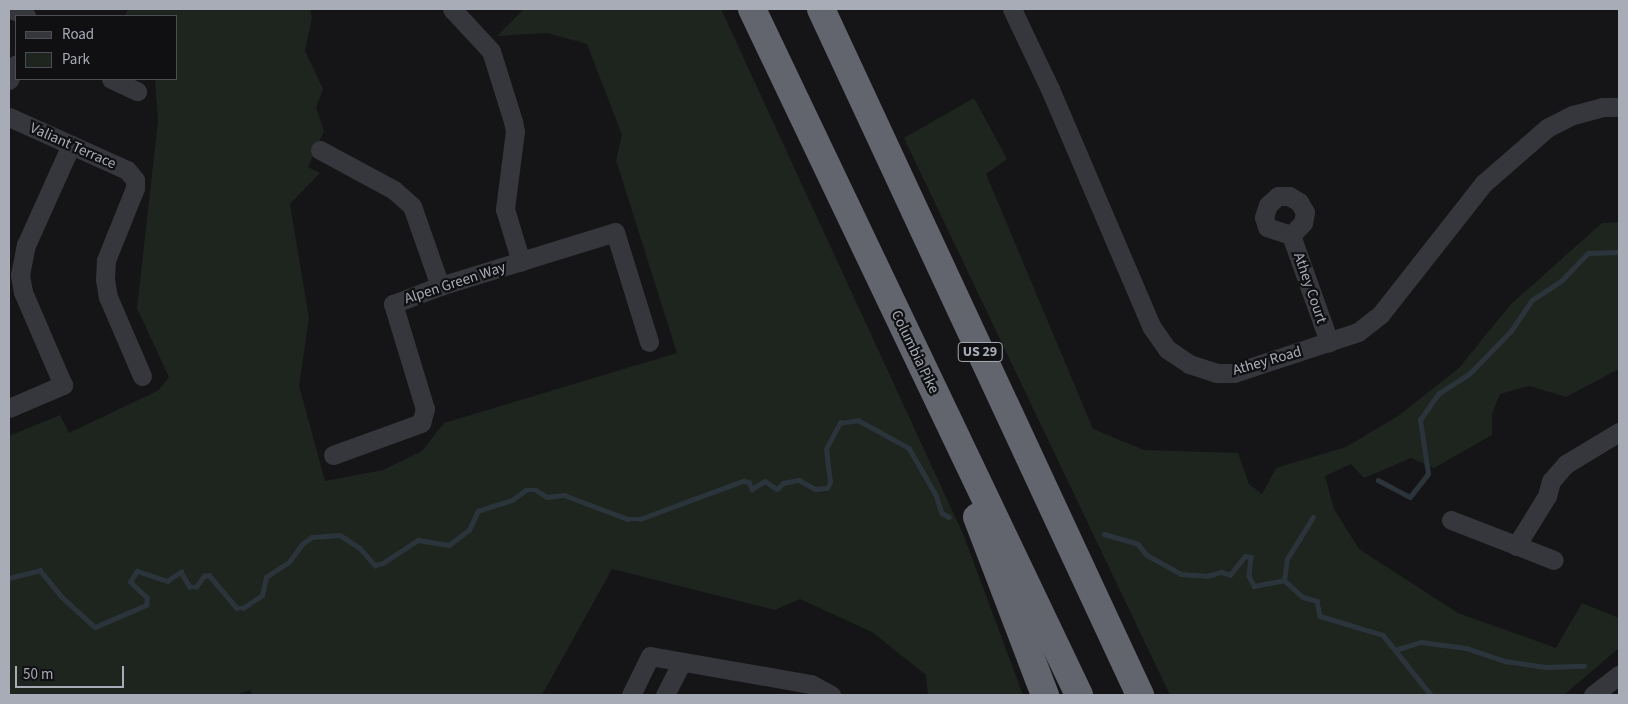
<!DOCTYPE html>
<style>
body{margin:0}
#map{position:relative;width:1628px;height:704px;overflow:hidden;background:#151517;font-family:"Source Sans 3",sans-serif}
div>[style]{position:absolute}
.green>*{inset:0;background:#1d251e}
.stream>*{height:4.5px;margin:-2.25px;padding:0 2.25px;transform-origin:2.25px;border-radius:2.25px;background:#2b343b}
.minor>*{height:19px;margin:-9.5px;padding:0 9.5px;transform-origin:9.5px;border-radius:9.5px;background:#36373c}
.highway>*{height:28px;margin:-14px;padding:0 14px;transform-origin:14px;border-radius:14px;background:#62656d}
span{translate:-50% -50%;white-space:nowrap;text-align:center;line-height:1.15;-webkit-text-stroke:4.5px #101012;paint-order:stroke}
.shield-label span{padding:1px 4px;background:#101012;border:1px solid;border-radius:4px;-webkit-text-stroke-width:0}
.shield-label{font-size:14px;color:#a7acb7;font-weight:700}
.street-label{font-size:15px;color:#a7acb7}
.frame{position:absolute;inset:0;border:10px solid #a7acb7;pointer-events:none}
.legend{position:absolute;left:15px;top:15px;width:162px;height:65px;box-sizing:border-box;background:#101012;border:1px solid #4c4e54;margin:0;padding:6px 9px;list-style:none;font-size:15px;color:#a7acb7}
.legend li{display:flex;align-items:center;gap:10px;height:25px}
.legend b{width:25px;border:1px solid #4c4e54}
.scale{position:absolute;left:15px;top:666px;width:109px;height:22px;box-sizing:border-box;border:2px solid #a7acb7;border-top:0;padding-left:6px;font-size:15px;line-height:18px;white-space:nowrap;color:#a7acb7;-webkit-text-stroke:4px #101012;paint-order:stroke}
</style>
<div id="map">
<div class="green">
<div style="clip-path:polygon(128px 9px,310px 9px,312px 18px,305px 51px,323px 89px,316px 108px,324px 131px,308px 167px,320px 173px,290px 204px,309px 318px,299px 386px,325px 481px,383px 470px,422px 451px,444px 423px,677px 353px,616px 160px,622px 135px,587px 44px,547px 33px,497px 36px,524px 9px,721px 9px,963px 534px,1023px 695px,928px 695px,926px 675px,872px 632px,800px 599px,775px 610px,612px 569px,542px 695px,253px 695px,250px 690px,235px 695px,9px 695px,9px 436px,60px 415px,69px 433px,159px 390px,169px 377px,137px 308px,158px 121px,155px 79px,176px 79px,176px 16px,125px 16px)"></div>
<div style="clip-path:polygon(974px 98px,1007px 159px,986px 174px,1093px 429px,1144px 450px,1238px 453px,1249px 484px,1262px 494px,1276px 468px,1346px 447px,1398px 416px,1459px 368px,1511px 304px,1602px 223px,1619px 222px,1619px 369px,1566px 397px,1529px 386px,1500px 394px,1492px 414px,1492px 435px,1434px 468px,1411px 458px,1364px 478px,1351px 464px,1325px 476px,1334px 509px,1359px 549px,1458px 613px,1556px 648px,1582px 603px,1619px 618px,1619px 648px,1564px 695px,1170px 695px,904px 138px)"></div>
</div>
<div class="stream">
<div style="left:1378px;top:480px;width:36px;rotate:28deg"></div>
<div style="left:1410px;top:497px;width:29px;rotate:-52deg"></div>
<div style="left:1428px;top:474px;width:55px;rotate:-98.4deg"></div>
<div style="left:1420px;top:420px;width:32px;rotate:-55deg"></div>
<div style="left:1438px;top:394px;width:37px;rotate:-33deg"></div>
<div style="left:1469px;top:374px;width:60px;rotate:-45.7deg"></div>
<div style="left:1511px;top:331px;width:37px;rotate:-56deg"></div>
<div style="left:1532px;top:300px;width:33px;rotate:-33deg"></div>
<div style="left:1560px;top:282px;width:40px;rotate:-46deg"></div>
<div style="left:1588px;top:253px;width:31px;rotate:-2deg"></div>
<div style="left:1104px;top:534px;width:35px;rotate:16deg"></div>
<div style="left:1138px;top:544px;width:14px;rotate:51deg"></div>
<div style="left:1147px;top:555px;width:39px;rotate:29deg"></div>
<div style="left:1181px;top:574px;width:26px;rotate:4deg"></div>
<div style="left:1207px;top:576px;width:15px;rotate:-16deg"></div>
<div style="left:1221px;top:572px;width:9px;rotate:18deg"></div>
<div style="left:1230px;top:575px;width:24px;rotate:-52deg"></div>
<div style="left:1245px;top:556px;width:6px;rotate:9deg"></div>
<div style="left:1251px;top:557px;width:19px;rotate:96deg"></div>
<div style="left:1249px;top:576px;width:11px;rotate:63deg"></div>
<div style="left:1254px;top:586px;width:31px;rotate:-11deg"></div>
<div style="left:1284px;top:580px;width:25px;rotate:42deg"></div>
<div style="left:1303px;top:597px;width:15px;rotate:16deg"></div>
<div style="left:1317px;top:601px;width:15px;rotate:79deg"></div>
<div style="left:1320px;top:616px;width:66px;rotate:16.8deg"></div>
<div style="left:1383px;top:635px;width:77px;rotate:51.3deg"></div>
<div style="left:9px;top:578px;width:32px;rotate:-14deg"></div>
<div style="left:40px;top:570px;width:33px;rotate:51deg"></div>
<div style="left:61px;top:596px;width:46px;rotate:42.4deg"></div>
<div style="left:95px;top:627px;width:56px;rotate:-23.3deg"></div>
<div style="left:146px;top:605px;width:7px;rotate:-82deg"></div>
<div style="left:147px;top:598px;width:23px;rotate:-137deg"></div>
<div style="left:130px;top:582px;width:13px;rotate:-58deg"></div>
<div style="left:137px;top:571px;width:32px;rotate:18deg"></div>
<div style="left:167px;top:581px;width:17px;rotate:-33deg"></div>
<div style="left:181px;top:572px;width:17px;rotate:59deg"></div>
<div style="left:190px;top:587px;width:6px"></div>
<div style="left:196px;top:587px;width:14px;rotate:-54deg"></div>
<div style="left:204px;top:576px;width:5px;rotate:-11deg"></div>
<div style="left:209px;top:575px;width:43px;rotate:49.7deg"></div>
<div style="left:237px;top:608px;width:6px"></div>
<div style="left:243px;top:608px;width:23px;rotate:-34deg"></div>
<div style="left:262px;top:595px;width:18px;rotate:-77deg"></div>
<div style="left:266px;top:577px;width:27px;rotate:-33deg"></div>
<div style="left:289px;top:562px;width:22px;rotate:-54deg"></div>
<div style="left:302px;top:544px;width:12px;rotate:-35deg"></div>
<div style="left:312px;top:537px;width:28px;rotate:-4deg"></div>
<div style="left:340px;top:535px;width:24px;rotate:33deg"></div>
<div style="left:360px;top:548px;width:23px;rotate:49deg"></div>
<div style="left:375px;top:565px;width:8px;rotate:-14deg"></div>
<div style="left:383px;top:563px;width:42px;rotate:-33.3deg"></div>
<div style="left:418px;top:540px;width:31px;rotate:9deg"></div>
<div style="left:449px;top:545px;width:25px;rotate:-37deg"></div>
<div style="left:469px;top:530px;width:21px;rotate:-65deg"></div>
<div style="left:478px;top:511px;width:36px;rotate:-18deg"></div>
<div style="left:512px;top:500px;width:17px;rotate:-36deg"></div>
<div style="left:526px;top:490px;width:10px"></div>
<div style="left:536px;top:490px;width:13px;rotate:32deg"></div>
<div style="left:547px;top:497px;width:17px;rotate:-7deg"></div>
<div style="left:564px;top:495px;width:68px;rotate:20.6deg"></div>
<div style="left:628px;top:519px;width:12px"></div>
<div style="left:640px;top:519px;width:110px;rotate:-20.3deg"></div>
<div style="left:743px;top:481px;width:6px;rotate:9deg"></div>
<div style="left:749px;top:482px;width:8px;rotate:67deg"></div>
<div style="left:752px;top:489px;width:15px;rotate:-32deg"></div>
<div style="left:765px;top:481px;width:14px;rotate:34deg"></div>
<div style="left:777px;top:489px;width:8px;rotate:-45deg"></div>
<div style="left:783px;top:483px;width:16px;rotate:-11deg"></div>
<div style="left:799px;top:480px;width:18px;rotate:29deg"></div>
<div style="left:815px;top:489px;width:12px;rotate:-5deg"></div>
<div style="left:827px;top:488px;width:7px;rotate:-63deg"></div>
<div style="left:830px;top:482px;width:33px;rotate:-97deg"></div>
<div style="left:826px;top:449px;width:30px;rotate:-62deg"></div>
<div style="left:840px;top:423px;width:18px;rotate:-9deg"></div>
<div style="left:858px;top:420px;width:58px;rotate:28.8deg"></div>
<div style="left:909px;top:448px;width:54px;rotate:60.1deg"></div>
<div style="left:936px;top:495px;width:19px;rotate:72deg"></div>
<div style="left:942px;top:513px;width:8px;rotate:30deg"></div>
<div style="left:1284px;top:580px;width:21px;rotate:-82deg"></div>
<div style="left:1287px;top:559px;width:49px;rotate:-58.2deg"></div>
<div style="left:1395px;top:650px;width:27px;rotate:-17deg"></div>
<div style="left:1421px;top:642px;width:45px;rotate:7.6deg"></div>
<div style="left:1466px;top:648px;width:41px;rotate:18.4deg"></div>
<div style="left:1505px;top:661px;width:41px;rotate:8.3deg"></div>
<div style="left:1546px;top:667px;width:38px;rotate:-2deg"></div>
</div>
<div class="minor">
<div style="left:11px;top:9px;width:17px;rotate:25deg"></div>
<div style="left:452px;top:9px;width:57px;rotate:47.1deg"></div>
<div style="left:491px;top:51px;width:73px;rotate:72.6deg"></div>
<div style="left:513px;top:121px;width:10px;rotate:79deg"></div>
<div style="left:515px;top:131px;width:79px;rotate:97.3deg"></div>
<div style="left:505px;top:209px;width:55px;rotate:73.2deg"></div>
<div style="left:1012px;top:9px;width:89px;rotate:64.6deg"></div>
<div style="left:1050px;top:89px;width:258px;rotate:66.9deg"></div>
<div style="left:1151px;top:326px;width:28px;rotate:55deg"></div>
<div style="left:1167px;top:349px;width:27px;rotate:34deg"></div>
<div style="left:1189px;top:364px;width:28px;rotate:18deg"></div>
<div style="left:1216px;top:373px;width:18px"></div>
<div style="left:1234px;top:373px;width:131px;rotate:-18.3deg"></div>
<div style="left:1358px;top:332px;width:28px;rotate:-38deg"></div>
<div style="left:1380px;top:315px;width:168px;rotate:-51.8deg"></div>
<div style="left:1484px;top:183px;width:84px;rotate:-41.1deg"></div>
<div style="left:1547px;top:128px;width:29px;rotate:-27deg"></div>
<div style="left:1573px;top:115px;width:30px;rotate:-15deg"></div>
<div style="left:1602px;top:107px;width:17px"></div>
<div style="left:111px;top:79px;width:29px;rotate:25deg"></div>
<div style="left:9px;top:80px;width:17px;rotate:-66deg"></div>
<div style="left:9px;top:117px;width:129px;rotate:24.2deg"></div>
<div style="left:127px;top:170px;width:13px;rotate:51deg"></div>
<div style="left:135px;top:180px;width:8px;rotate:90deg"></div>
<div style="left:135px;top:188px;width:78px;rotate:111.9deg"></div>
<div style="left:106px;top:260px;width:19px;rotate:93deg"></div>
<div style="left:105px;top:279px;width:18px;rotate:81deg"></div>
<div style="left:108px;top:297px;width:86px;rotate:66.7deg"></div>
<div style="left:320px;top:150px;width:84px;rotate:28.4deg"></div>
<div style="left:394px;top:190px;width:24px;rotate:42deg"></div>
<div style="left:412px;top:206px;width:85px;rotate:70.7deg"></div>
<div style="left:1291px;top:235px;width:25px;rotate:-162deg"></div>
<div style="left:1267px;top:227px;width:10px;rotate:-107deg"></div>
<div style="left:1264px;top:217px;width:13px;rotate:-72deg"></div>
<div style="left:1268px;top:205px;width:13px;rotate:-42deg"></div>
<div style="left:1278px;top:196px;width:11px"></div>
<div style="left:1289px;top:196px;width:12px;rotate:31deg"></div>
<div style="left:1299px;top:202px;width:12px;rotate:59deg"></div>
<div style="left:1305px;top:212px;width:11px;rotate:100deg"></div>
<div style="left:1303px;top:223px;width:17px;rotate:135deg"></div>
<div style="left:1291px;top:235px;width:114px;rotate:70.4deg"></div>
<div style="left:9px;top:408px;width:59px;rotate:-23.1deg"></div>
<div style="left:63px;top:385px;width:101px;rotate:-113.3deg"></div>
<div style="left:23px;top:292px;width:17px;rotate:-100deg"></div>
<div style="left:20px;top:275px;width:31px;rotate:-79deg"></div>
<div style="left:26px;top:245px;width:110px;rotate:-65.8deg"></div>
<div style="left:333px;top:455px;width:94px;rotate:-20deg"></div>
<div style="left:421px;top:423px;width:15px;rotate:-74deg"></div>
<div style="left:425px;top:409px;width:110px;rotate:-106.9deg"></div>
<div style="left:393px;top:304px;width:50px;rotate:-21deg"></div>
<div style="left:440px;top:286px;width:183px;rotate:-17.1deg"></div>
<div style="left:615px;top:232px;width:115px;rotate:72.8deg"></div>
<div style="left:1451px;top:520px;width:110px;rotate:21.2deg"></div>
<div style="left:1516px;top:546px;width:59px;rotate:-58.2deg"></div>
<div style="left:1547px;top:496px;width:16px;rotate:-75deg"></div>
<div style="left:1551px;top:481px;width:23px;rotate:-49deg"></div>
<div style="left:1566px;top:464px;width:62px;rotate:-31.1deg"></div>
<div style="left:631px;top:695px;width:43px;rotate:-64deg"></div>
<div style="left:650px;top:656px;width:163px;rotate:9.9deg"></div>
<div style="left:811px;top:684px;width:23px;rotate:29deg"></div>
<div style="left:665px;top:695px;width:37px;rotate:-63deg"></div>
<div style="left:1593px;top:695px;width:33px;rotate:-38deg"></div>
</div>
<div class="highway">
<div style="left:752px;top:9px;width:760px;rotate:64.51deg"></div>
<div style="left:821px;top:9px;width:757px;rotate:65.06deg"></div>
<div style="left:977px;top:517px;width:191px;rotate:69.1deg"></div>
</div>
<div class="shield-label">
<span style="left:980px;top:352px">US 29</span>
</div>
<div class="street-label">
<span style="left:73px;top:146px;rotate:24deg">Valiant Terrace</span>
<span style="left:455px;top:283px;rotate:-18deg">Alpen Green Way</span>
<span style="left:1310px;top:288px;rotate:71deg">Athey Court</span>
<span style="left:915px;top:352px;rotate:64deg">Columbia Pike</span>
<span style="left:1267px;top:361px;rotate:-16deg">Athey Road</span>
</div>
<div class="frame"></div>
<ul class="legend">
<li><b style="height:6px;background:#36373c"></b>Road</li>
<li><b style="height:14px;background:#1d251e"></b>Park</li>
</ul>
<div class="scale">50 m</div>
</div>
